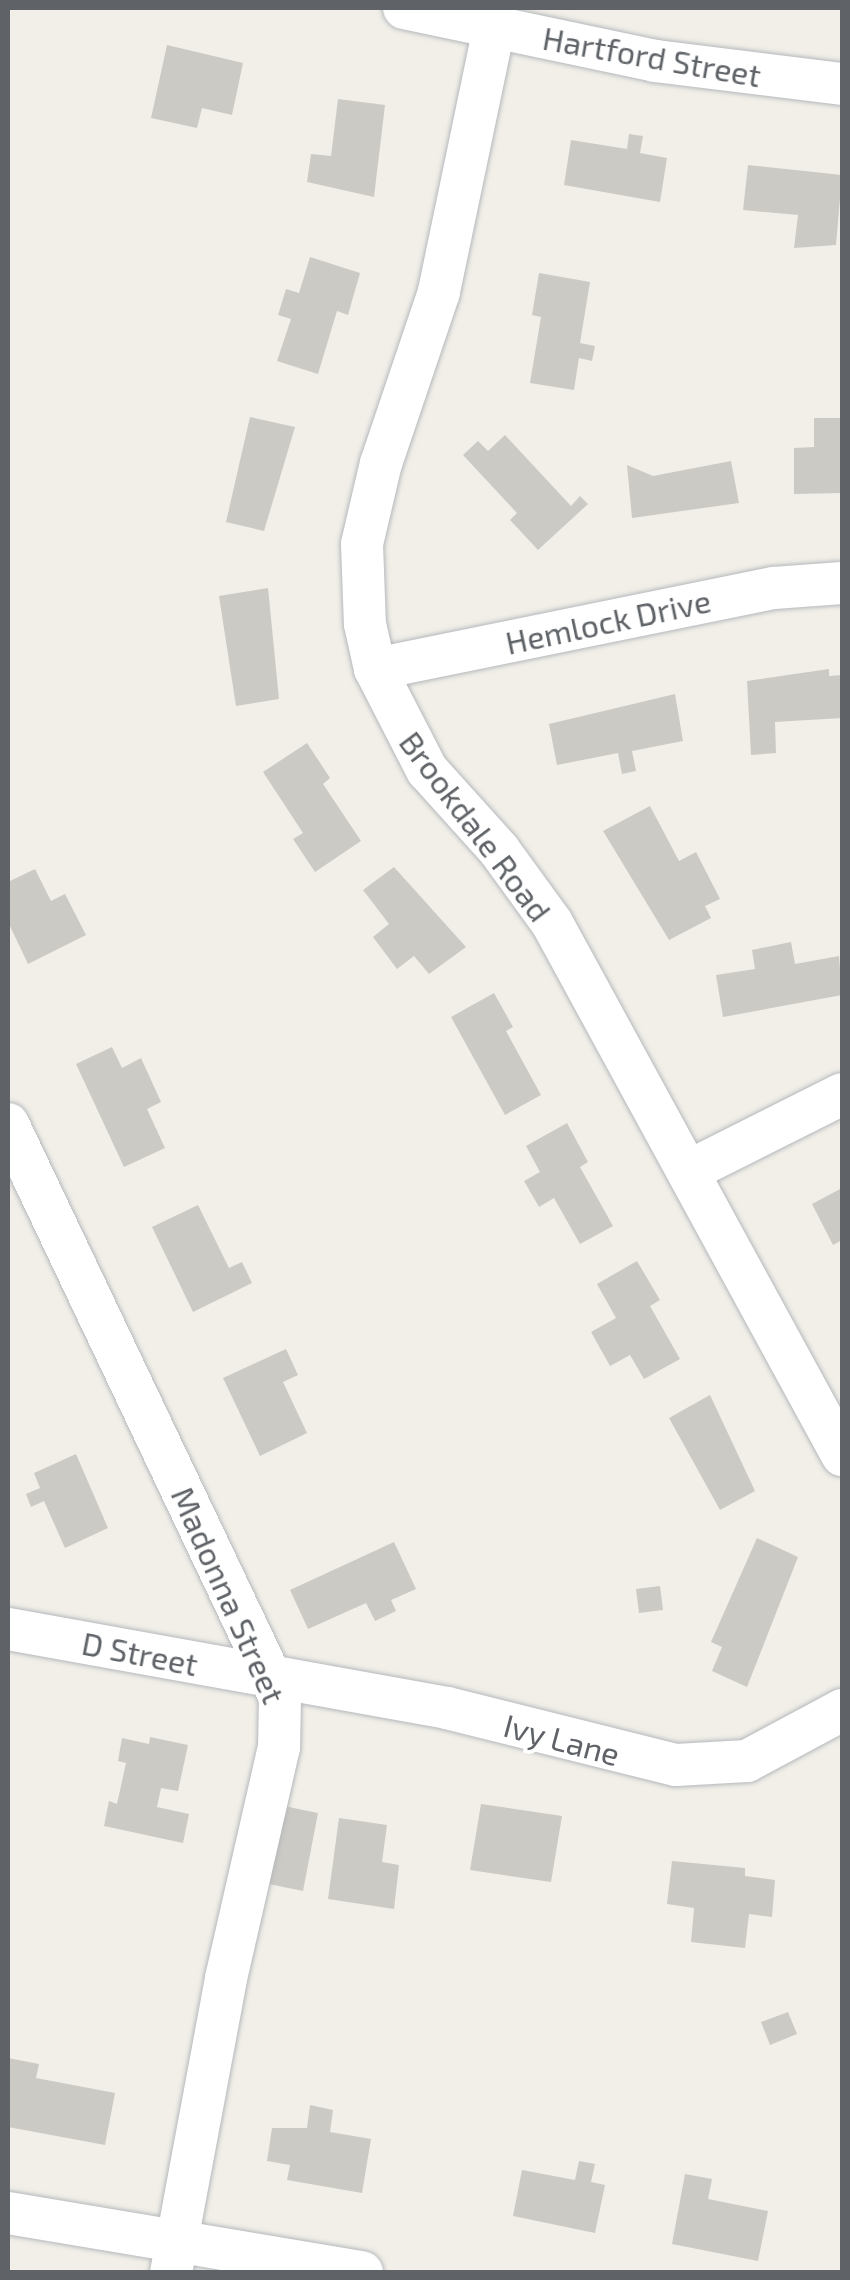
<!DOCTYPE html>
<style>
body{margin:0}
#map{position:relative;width:850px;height:2280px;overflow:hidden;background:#f1efe8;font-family:"Exo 2",sans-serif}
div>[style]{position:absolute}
.building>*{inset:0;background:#cccac5}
.roads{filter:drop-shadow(0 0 2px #b5b8bc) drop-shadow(0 0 2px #b5b8bc)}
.minor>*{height:42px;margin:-21px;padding:0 21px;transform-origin:21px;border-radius:21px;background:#fff}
span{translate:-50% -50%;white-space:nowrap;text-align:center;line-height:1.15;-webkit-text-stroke:8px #fff;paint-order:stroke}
.street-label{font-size:32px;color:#5f6368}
.frame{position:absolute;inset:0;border:10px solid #5f6368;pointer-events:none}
</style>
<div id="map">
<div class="building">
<div style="clip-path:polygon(167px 45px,243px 63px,232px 115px,202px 108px,197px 128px,151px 118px)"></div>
<div style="clip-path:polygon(338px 99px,385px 105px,374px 197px,307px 182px,311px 154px,331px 156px)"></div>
<div style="clip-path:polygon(629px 134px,643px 136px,640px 153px,667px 158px,660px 202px,564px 185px,571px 140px,627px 149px)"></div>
<div style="clip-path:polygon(748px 165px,842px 175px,836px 245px,794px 248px,798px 215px,743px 210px)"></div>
<div style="clip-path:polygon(310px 257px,360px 273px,348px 315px,337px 311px,318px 374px,277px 361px,291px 319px,278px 315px,286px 289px,299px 293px)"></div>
<div style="clip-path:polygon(539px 273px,590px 282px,580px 343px,595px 346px,592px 361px,579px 358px,574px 390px,530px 383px,541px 317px,532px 315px)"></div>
<div style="clip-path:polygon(250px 417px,295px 427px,264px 531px,226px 522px)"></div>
<div style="clip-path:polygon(814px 418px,842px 418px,842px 493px,794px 494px,794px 448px,814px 447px)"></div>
<div style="clip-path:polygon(505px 435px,571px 506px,580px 496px,588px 504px,538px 550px,510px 520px,517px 513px,463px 455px,478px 441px,488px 451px)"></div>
<div style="clip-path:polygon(731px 461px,739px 503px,632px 518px,627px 465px,653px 476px)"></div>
<div style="clip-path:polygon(268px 588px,279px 699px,236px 706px,219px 596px)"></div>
<div style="clip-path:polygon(829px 669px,829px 676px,842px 675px,842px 718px,775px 722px,776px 753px,751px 755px,747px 681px)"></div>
<div style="clip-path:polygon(675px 694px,683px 741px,632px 751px,636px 771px,622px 774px,618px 753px,557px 765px,549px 724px)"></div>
<div style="clip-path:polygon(307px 743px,330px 778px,323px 784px,361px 841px,315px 872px,293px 839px,303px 833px,263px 772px)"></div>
<div style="clip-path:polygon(650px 806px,679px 861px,696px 852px,720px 899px,705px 906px,711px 918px,669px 940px,603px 831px)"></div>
<div style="clip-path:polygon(394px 867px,466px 947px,429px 974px,414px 956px,397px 969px,373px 937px,389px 924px,363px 890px)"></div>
<div style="clip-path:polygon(35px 869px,51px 901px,65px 894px,86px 935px,28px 964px,8px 922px,8px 882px)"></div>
<div style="clip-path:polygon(791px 942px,795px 964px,839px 956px,842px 995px,723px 1017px,716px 975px,755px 969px,752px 950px)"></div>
<div style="clip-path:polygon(494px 993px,513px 1027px,506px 1031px,541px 1095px,505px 1115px,451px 1017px)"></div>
<div style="clip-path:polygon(112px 1047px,122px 1068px,141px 1058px,161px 1102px,147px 1109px,165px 1148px,124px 1167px,76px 1064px)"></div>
<div style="clip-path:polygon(567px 1123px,588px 1162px,580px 1167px,613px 1226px,580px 1244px,554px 1198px,539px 1207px,524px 1181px,540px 1172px,526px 1146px)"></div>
<div style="clip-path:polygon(842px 1188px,842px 1240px,833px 1245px,812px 1204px)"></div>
<div style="clip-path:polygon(198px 1205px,229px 1268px,242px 1262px,252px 1283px,193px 1312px,152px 1227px)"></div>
<div style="clip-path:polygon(637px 1261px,660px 1300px,650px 1306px,680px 1359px,644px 1379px,630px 1355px,610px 1366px,591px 1332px,616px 1318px,597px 1284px)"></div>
<div style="clip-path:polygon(286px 1349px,298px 1375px,283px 1382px,307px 1433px,260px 1456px,223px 1378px)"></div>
<div style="clip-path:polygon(710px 1395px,755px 1491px,720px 1510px,669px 1418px)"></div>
<div style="clip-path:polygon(76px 1454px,108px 1528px,65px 1548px,44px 1501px,31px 1507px,26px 1494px,40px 1488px,34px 1473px)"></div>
<div style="clip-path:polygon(757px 1538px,798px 1557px,747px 1687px,712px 1671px,722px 1647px,711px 1642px)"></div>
<div style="clip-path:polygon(394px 1542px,416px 1589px,391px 1600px,396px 1611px,375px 1621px,366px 1603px,308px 1629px,290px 1590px)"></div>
<div style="clip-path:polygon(660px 1586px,663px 1610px,639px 1613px,636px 1589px)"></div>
<div style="clip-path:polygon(150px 1737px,188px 1745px,178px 1791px,161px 1788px,157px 1807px,189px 1814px,183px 1843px,104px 1826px,109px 1801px,117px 1804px,126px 1763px,118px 1761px,122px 1738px,149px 1744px)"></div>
<div style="clip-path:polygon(481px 1804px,562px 1816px,551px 1882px,470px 1870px)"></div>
<div style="clip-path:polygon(279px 1805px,318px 1813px,303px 1891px,264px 1883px)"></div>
<div style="clip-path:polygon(339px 1818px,387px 1825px,382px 1862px,399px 1865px,394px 1909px,328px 1899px)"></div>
<div style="clip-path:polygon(672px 1861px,745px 1868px,745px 1876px,775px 1880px,772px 1917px,749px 1914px,745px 1948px,691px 1942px,694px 1908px,667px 1904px)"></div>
<div style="clip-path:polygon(788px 2012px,797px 2034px,770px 2045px,761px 2022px)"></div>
<div style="clip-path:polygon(8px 2058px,39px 2064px,36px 2078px,115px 2093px,105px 2145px,8px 2127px)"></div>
<div style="clip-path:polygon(310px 2105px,333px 2110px,330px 2132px,371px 2139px,362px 2193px,287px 2180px,290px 2165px,267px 2161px,272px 2128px,307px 2128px)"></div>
<div style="clip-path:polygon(579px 2161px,595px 2164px,591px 2182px,605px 2185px,595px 2233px,513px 2216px,522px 2170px,575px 2180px)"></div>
<div style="clip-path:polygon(685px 2174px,712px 2179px,708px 2199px,768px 2211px,758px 2261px,672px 2244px)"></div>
</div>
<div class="roads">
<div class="minor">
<div style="left:404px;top:8px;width:257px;rotate:11.9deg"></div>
<div style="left:655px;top:61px;width:188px;rotate:7deg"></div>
<div style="left:494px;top:28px;width:270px;rotate:101.8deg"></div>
<div style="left:439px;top:292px;width:181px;rotate:108.7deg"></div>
<div style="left:381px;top:463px;width:83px;rotate:103.2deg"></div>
<div style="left:362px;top:544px;width:80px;rotate:87.9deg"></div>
<div style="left:365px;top:624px;width:46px;rotate:77.5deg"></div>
<div style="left:375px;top:669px;width:114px;rotate:62.8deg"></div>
<div style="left:427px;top:770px;width:108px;rotate:48deg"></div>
<div style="left:499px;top:850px;width:90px;rotate:54deg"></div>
<div style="left:552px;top:923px;width:606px;rotate:61.4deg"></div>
<div style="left:375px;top:669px;width:407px;rotate:-11.5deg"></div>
<div style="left:774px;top:588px;width:68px;rotate:-4.2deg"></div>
<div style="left:8px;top:1124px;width:634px;rotate:64.61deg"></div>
<div style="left:280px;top:1697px;width:50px;rotate:91.1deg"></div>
<div style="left:279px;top:1747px;width:238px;rotate:102.9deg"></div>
<div style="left:226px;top:1979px;width:298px;rotate:100.6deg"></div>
<div style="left:689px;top:1171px;width:171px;rotate:-26.7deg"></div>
<div style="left:8px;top:1629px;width:446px;rotate:10.2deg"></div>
<div style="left:447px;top:1708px;width:236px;rotate:14deg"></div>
<div style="left:676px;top:1765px;width:71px;rotate:-3.2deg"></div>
<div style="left:747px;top:1761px;width:108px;rotate:-28.2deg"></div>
<div style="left:8px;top:2213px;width:359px;rotate:9.5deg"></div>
</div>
</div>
<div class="street-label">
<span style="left:652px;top:56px;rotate:10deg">Hartford Street</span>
<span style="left:608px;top:621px;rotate:-12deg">Hemlock Drive</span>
<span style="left:476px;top:826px;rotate:53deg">Brookdale Road</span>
<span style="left:229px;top:1595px;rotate:66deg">Madonna Street</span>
<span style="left:140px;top:1653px;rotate:11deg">D Street</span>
<span style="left:562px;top:1739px;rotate:15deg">Ivy Lane</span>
</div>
<div class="frame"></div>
</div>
